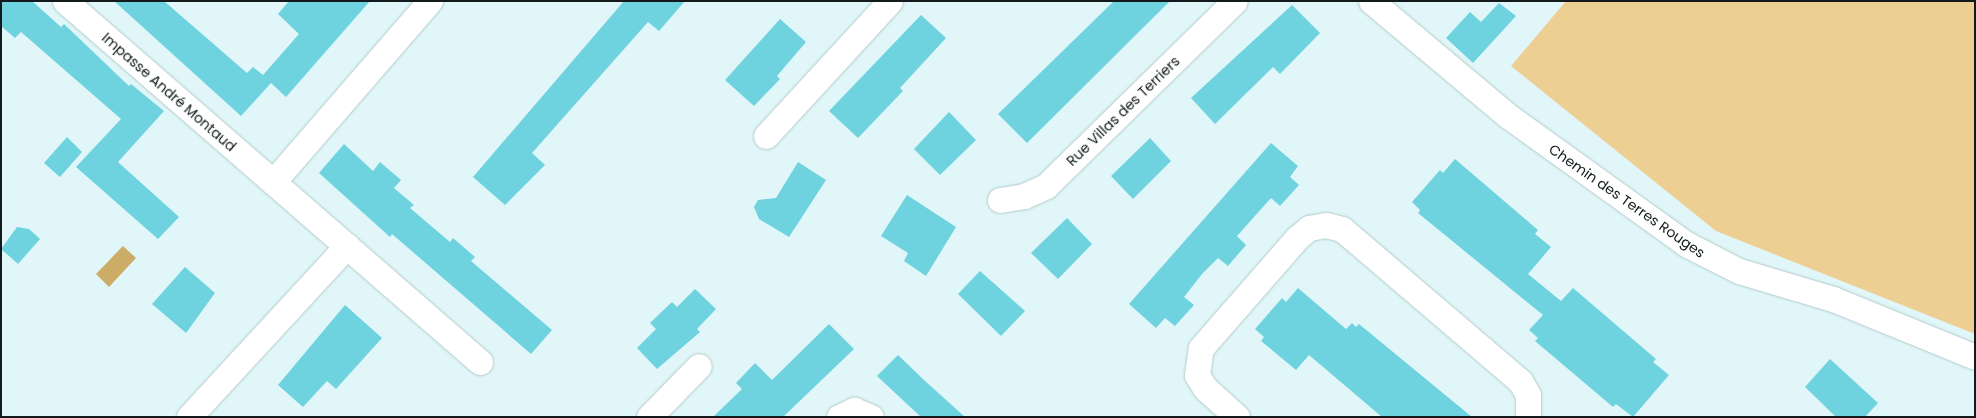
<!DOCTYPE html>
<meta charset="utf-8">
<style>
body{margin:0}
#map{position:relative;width:1976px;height:418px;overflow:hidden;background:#e0f6f8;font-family:Poppins,sans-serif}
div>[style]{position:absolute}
.green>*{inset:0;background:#edcf94}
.water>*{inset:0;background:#cdac67}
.building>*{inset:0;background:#6ed3df}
.roads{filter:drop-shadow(0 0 1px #b4cacc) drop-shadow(0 0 1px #b4cacc)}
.minor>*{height:25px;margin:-12.5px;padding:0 12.5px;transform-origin:12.5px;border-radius:12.5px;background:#fff}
span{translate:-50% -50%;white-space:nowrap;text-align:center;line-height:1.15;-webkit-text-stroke:4px #fefefe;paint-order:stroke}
.street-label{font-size:14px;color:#121a1b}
.frame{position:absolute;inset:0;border:2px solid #121a1b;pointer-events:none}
</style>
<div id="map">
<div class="green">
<div style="clip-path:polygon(1566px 1px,1975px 1px,1975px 334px,1716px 231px,1511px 66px)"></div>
</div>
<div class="water">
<div style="clip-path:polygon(123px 246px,136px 258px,109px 287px,96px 274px)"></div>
</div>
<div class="building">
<div style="clip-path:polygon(1px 1px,32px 1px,61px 27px,64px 24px,129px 86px,131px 84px,164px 111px,118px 162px,179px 217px,158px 239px,76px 167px,121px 119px,21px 32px,15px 38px,1px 26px)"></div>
<div style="clip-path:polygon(114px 1px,164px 1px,247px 73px,253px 67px,263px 75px,299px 34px,278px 14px,289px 1px,370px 1px,286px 97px,271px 83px,241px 116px)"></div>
<div style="clip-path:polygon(624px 1px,685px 1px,659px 31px,648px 22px,532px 153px,545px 165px,505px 205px,473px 177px)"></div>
<div style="clip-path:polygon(1114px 1px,1170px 1px,1027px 143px,998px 114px)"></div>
<div style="clip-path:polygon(1499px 3px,1516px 16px,1473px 63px,1446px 38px,1470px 12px,1481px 22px)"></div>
<div style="clip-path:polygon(1292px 5px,1320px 33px,1280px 74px,1273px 67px,1215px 124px,1191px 98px)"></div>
<div style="clip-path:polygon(921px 15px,946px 38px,900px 88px,903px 91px,858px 138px,829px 111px)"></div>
<div style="clip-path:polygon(780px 19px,806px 42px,777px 76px,780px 79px,754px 106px,725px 80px)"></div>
<div style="clip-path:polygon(949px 112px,976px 140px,940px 175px,914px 149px)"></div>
<div style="clip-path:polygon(67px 137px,82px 152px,60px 177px,44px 163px)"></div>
<div style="clip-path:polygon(1150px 138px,1171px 161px,1133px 199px,1111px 176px)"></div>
<div style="clip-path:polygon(1271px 143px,1298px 166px,1290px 177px,1299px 185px,1280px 206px,1271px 198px,1237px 236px,1246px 245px,1228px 266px,1218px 258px,1202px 274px,1184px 297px,1194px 305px,1175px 326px,1165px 318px,1156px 328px,1129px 304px)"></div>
<div style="clip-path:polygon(344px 144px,373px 171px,380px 162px,401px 180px,394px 188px,414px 205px,410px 208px,450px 242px,453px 238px,475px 257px,471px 261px,552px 330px,531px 354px,392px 234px,390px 237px,319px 173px)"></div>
<div style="clip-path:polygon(1455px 159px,1538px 230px,1535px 234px,1551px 247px,1528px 274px,1561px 301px,1573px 288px,1656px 359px,1653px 362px,1669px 375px,1633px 417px,1616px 404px,1613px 407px,1535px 341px,1538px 338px,1529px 330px,1543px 315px,1418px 213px,1420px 210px,1412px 202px,1440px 170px,1443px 173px)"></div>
<div style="clip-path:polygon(798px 162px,826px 180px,789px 237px,759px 219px,754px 207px,758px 200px,776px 198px)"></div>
<div style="clip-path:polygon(907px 195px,956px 227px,926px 276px,904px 261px,908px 253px,881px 236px)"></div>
<div style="clip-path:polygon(1067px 218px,1092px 244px,1058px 279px,1031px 253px)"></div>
<div style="clip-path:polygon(17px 227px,29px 229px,40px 239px,18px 264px,1px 249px)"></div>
<div style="clip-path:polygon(185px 267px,215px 293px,186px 333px,152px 304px)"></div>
<div style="clip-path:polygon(980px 271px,1025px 311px,1001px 336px,958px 294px)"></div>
<div style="clip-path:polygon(1298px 288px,1346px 329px,1352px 323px,1356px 327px,1359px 324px,1472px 417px,1382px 417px,1309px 355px,1296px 370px,1261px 341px,1264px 337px,1255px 329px,1282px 298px,1286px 302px)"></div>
<div style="clip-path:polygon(695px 289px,716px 309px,697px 329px,700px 332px,657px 369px,637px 348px,656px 329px,650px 323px,672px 302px,677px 307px)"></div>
<div style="clip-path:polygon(345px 305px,382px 338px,336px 389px,327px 381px,303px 407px,278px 385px)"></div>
<div style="clip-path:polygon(829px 324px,854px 349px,783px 417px,713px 417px,742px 389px,736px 383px,755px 363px,772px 380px)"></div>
<div style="clip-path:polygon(898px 355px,924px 380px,965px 417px,921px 417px,877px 376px)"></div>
<div style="clip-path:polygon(1830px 359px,1878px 403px,1865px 417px,1836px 417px,1805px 387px)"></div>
</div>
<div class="roads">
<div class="minor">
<div style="left:65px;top:1px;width:550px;rotate:41.02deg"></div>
<div style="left:1371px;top:1px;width:179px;rotate:40deg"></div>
<div style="left:1508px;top:116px;width:219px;rotate:35.7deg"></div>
<div style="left:1686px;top:244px;width:59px;rotate:27deg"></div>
<div style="left:1739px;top:271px;width:98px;rotate:16.6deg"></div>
<div style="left:1833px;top:299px;width:153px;rotate:22.2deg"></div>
<div style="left:766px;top:136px;width:183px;rotate:-47.4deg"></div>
<div style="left:273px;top:182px;width:240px;rotate:-49.1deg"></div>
<div style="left:1000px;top:200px;width:24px;rotate:-9deg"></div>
<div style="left:1024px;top:196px;width:24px;rotate:-24deg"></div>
<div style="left:1046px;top:186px;width:264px;rotate:-44.4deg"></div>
<div style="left:189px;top:417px;width:233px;rotate:-47.3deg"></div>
<div style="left:649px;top:417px;width:71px;rotate:-45.6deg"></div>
<div style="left:839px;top:417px;width:17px;rotate:-25deg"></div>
<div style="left:854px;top:410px;width:18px;rotate:22deg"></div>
<div style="left:1237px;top:417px;width:43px;rotate:-137.8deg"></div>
<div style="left:1205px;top:388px;width:15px;rotate:-122deg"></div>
<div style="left:1197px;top:375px;width:27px;rotate:-82deg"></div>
<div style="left:1201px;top:348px;width:146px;rotate:-48.9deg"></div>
<div style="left:1297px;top:238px;width:16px;rotate:-40deg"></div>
<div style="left:1309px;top:228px;width:17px;rotate:-10deg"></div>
<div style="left:1326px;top:225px;width:16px;rotate:14deg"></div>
<div style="left:1342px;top:229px;width:234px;rotate:40.5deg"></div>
<div style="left:1520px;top:381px;width:16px;rotate:60deg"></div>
<div style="left:1528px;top:395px;width:22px;rotate:90deg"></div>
</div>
</div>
<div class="street-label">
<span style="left:169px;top:92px;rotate:41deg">Impasse André Montaud</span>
<span style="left:1123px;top:111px;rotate:-44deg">Rue Villas des Terriers</span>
<span style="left:1627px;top:201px;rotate:35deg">Chemin des Terres Rouges</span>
</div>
<div class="frame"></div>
</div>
